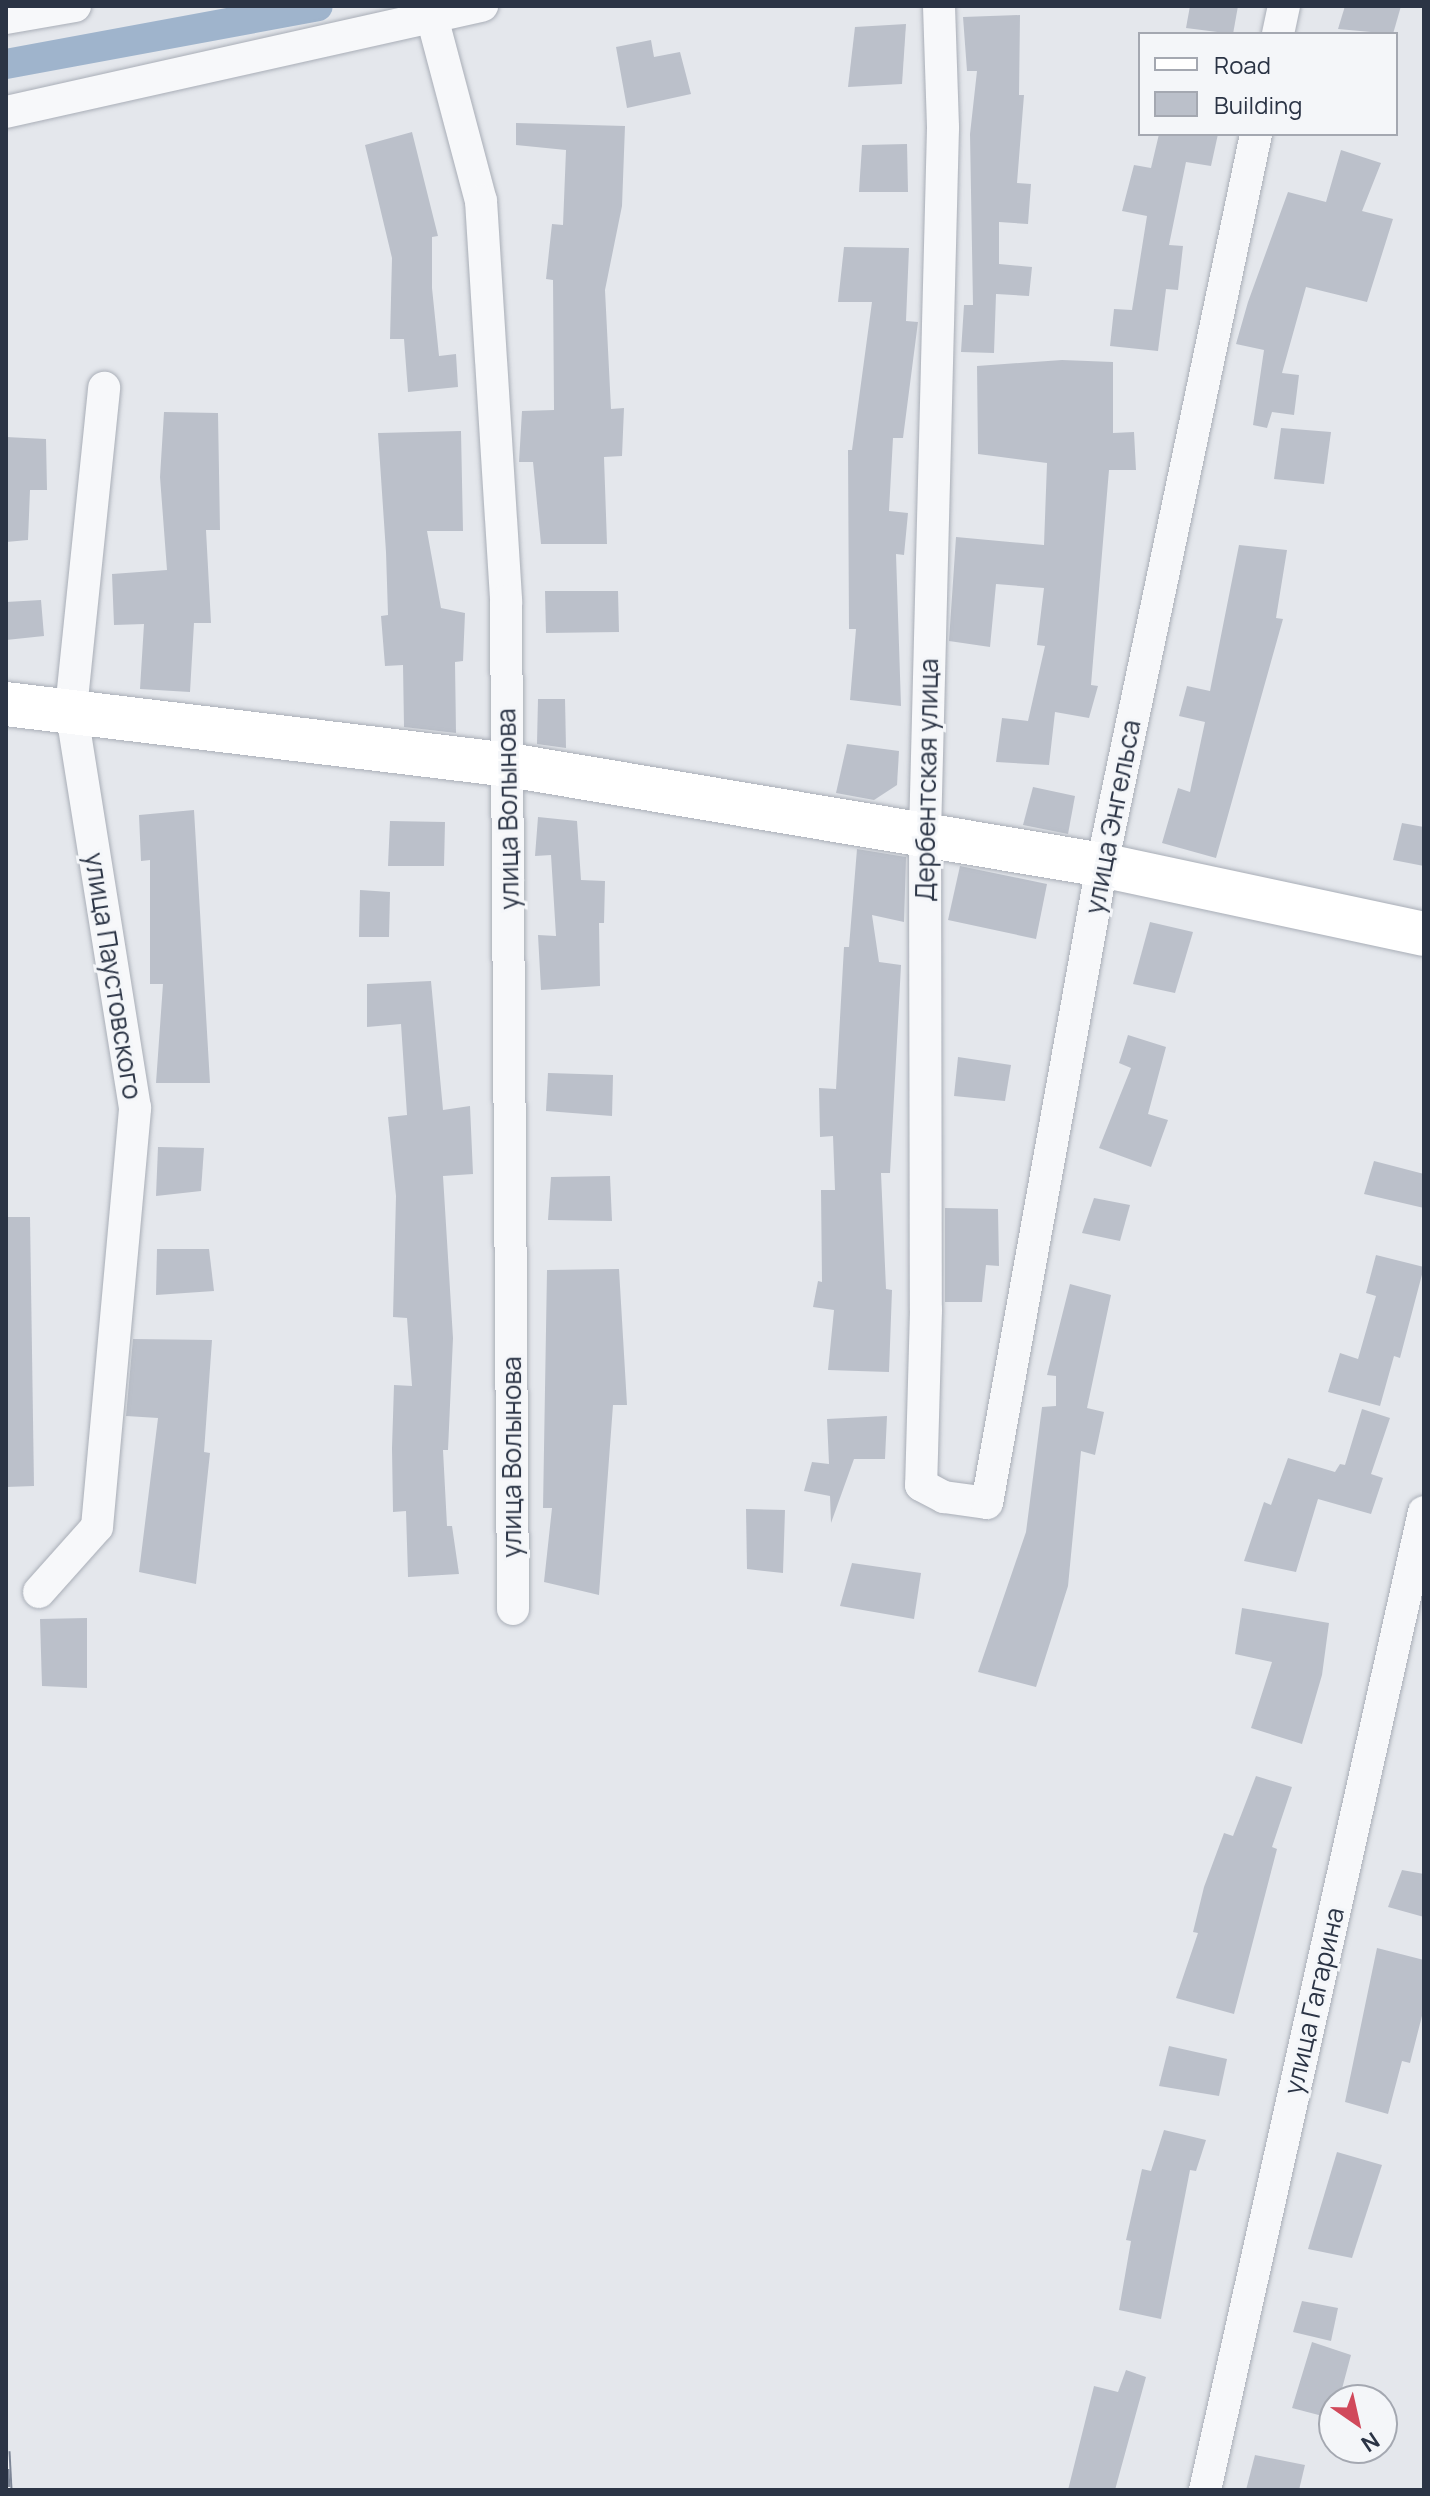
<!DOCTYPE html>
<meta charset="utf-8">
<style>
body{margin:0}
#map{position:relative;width:1430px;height:2496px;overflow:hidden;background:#e4e7ec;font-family:Manrope,sans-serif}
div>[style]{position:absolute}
.canal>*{height:30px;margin:-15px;padding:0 15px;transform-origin:15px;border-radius:15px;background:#9fb4cc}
.building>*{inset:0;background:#bbc0ca}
.roads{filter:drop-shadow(0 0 2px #a9aeb7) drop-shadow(0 0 2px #a9aeb7)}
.street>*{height:32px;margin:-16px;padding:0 16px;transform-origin:16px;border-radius:16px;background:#f7f8fa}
.secondary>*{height:44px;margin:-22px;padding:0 22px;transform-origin:22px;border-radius:22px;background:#fff}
.rail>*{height:9px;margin-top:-4.5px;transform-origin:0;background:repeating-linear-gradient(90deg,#f4f6f9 0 18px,#7d8696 0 36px);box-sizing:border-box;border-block:2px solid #7d8696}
span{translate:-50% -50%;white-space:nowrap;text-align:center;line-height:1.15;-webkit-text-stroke:6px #f4f6f9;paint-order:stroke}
.street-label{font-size:26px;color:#2b3445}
.frame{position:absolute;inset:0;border:8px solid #2b3445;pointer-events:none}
.legend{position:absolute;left:1138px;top:32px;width:260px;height:104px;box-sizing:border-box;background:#f4f6f9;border:2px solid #a4a8b1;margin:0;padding:10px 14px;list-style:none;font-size:24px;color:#2b3445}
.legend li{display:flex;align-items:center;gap:16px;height:40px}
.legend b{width:40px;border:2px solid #a4a8b1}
.north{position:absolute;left:1318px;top:2384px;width:80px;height:80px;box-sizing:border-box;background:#f4f6f9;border:2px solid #a4a8b1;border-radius:50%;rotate:146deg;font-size:22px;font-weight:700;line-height:32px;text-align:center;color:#2b3445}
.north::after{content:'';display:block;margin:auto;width:28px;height:36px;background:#d1495b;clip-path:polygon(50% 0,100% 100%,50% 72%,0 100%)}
</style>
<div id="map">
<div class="canal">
<div style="left:6px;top:64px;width:317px;rotate:-10.5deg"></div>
</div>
<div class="building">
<div style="clip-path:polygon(1190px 6px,1238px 6px,1233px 34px,1186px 28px)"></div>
<div style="clip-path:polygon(1345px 6px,1401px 6px,1393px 34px,1338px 29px)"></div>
<div style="clip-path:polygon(1020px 15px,1019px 95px,1024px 95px,1017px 183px,1031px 184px,1028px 224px,999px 222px,999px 264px,1032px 267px,1029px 296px,996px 294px,994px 353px,961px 352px,964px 305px,973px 305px,970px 134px,977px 71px,967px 71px,963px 17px)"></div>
<div style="clip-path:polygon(906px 24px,902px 84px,848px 87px,855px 27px)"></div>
<div style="clip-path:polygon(651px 40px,654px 57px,680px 52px,691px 94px,627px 108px,616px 47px)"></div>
<div style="clip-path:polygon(516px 123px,625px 126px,622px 206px,605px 290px,611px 409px,624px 408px,622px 456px,604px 457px,607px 544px,541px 544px,533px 462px,519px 462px,522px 411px,554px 410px,553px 280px,546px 279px,552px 224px,563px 225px,566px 150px,516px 145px)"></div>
<div style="clip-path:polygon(412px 132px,438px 236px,432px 237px,432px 288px,439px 356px,456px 354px,458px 387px,408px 392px,404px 339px,390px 339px,392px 258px,365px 145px)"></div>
<div style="clip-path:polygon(1159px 134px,1218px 134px,1211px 166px,1186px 162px,1169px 245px,1183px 246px,1178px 290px,1166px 289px,1158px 351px,1110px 346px,1114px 309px,1132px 310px,1147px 216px,1122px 211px,1134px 165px,1151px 168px)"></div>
<div style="clip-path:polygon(907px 144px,908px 192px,859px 192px,862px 145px)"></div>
<div style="clip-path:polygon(1341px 150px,1381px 163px,1362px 211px,1393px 219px,1367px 302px,1306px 287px,1282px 373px,1299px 375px,1294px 415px,1272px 412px,1267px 428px,1253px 425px,1264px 350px,1236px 344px,1248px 302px,1288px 192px,1326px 202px)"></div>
<div style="clip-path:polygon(844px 247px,909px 248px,906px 321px,918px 322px,903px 438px,893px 438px,889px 511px,908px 513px,904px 555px,896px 554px,901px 706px,850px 700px,856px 629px,849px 629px,848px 450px,852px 450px,872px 302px,838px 302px)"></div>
<div style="clip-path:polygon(1062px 360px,1113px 362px,1113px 433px,1134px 432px,1136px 470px,1109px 470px,1091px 685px,1098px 686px,1089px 718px,1055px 712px,1049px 765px,996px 762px,1002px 718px,1028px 721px,1045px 646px,1037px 645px,1044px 588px,996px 584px,990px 647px,949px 641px,956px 537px,1044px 545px,1047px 463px,978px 454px,977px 366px)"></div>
<div style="clip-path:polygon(164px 412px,218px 413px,220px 530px,206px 530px,211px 623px,194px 623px,190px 692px,140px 689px,144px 624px,114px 625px,112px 574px,167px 570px,160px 477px)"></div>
<div style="clip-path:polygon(1281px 428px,1331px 432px,1324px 484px,1274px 479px)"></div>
<div style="clip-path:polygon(461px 431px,463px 531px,427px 531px,441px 608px,465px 613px,463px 661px,455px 662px,456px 733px,404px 727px,403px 665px,385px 666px,381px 616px,388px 615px,386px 552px,378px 433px)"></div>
<div style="clip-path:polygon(6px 437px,46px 439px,47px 490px,30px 490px,28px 540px,6px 542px)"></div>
<div style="clip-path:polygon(1239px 545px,1287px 550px,1276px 618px,1283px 619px,1216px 858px,1162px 843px,1178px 788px,1190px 792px,1205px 722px,1179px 716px,1187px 686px,1210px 691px)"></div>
<div style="clip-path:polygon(545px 591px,618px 591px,619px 632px,546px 633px)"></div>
<div style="clip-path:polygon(41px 600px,44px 636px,6px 640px,6px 602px)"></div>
<div style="clip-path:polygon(538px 699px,565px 699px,566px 748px,537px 744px)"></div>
<div style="clip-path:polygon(847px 744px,899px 751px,897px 785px,874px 800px,836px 793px)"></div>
<div style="clip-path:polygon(1033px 787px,1075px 796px,1068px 834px,1023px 825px)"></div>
<div style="clip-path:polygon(194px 810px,210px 1083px,156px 1083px,163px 984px,150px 984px,150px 860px,141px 861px,139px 815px)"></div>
<div style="clip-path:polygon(538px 817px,577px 821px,581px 880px,605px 881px,604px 923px,599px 923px,600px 986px,541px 990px,538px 935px,556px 936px,551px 855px,535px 856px)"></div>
<div style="clip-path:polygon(390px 821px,445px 822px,444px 866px,388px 866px)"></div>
<div style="clip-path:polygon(1402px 823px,1424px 827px,1424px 866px,1393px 860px)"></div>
<div style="clip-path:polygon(857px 849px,906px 857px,904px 922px,872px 915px,879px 962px,901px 965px,890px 1173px,881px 1173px,886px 1289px,892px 1290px,889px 1372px,828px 1370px,834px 1310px,813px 1307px,818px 1281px,822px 1282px,821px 1190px,835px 1190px,833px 1136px,820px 1137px,819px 1088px,836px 1089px,844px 947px,849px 947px)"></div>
<div style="clip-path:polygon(960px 866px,1047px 884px,1036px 939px,948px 920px)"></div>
<div style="clip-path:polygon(360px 890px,390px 892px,389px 937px,359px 937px)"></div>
<div style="clip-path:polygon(1150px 922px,1193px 932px,1175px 993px,1133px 984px)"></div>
<div style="clip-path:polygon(431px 981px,443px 1110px,470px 1106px,473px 1174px,443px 1176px,453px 1338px,448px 1450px,443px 1450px,447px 1526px,452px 1526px,459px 1574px,408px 1577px,406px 1511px,393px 1512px,392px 1448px,394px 1385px,412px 1386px,407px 1318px,393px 1317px,396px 1196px,388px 1117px,407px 1115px,401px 1024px,367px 1027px,367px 984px)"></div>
<div style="clip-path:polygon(1128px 1035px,1166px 1047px,1148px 1114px,1168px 1120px,1151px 1167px,1099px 1148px,1131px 1068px,1119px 1063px)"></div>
<div style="clip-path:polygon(958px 1057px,1011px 1065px,1005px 1101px,954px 1096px)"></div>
<div style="clip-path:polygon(548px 1073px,613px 1075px,612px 1116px,546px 1111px)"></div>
<div style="clip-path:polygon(158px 1147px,204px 1148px,201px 1191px,156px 1196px)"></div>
<div style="clip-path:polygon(1374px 1161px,1424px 1174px,1424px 1208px,1364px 1194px)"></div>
<div style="clip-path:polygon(610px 1176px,612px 1221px,548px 1220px,551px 1177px)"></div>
<div style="clip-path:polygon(1094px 1198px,1130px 1205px,1120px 1241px,1082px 1233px)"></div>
<div style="clip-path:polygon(945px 1208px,998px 1209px,999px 1266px,986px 1265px,982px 1302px,945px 1302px)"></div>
<div style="clip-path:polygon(6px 1217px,30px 1217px,34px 1486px,6px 1487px)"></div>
<div style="clip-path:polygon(157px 1249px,209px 1249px,214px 1291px,156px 1295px)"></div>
<div style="clip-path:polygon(1376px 1255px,1424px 1267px,1400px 1358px,1394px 1356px,1380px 1406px,1328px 1392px,1340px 1353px,1358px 1359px,1376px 1296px,1366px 1293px)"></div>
<div style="clip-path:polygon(619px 1269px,627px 1405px,613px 1405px,599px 1595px,544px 1582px,552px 1508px,543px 1508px,547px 1270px)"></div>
<div style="clip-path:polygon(1070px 1284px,1111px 1295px,1087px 1408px,1104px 1412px,1095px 1455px,1081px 1451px,1068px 1586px,1036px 1687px,978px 1672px,1026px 1532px,1042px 1407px,1056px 1406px,1056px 1376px,1047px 1375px)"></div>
<div style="clip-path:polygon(133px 1339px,212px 1340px,204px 1452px,210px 1453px,196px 1584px,139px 1572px,158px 1418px,126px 1416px)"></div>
<div style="clip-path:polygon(1362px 1409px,1390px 1418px,1371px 1474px,1383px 1478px,1371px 1514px,1318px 1499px,1296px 1572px,1244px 1561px,1264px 1502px,1271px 1505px,1288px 1458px,1335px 1472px,1340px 1464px,1345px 1465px)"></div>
<div style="clip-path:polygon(887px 1416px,885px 1459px,854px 1459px,831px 1523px,830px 1496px,804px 1491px,812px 1462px,829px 1464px,827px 1419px)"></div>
<div style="clip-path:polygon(746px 1509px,785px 1510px,783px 1573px,747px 1569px)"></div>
<div style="clip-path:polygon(852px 1563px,921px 1573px,914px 1619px,840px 1606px)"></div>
<div style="clip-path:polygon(1242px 1608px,1329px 1623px,1322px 1675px,1302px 1744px,1251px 1728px,1272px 1662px,1235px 1654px)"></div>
<div style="clip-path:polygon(87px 1618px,87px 1688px,42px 1686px,40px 1619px)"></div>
<div style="clip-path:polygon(1256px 1776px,1292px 1787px,1272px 1847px,1277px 1849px,1234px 2014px,1176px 1998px,1198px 1933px,1193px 1932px,1204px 1887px,1224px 1833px,1233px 1836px)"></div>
<div style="clip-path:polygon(1402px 1870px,1424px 1874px,1424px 1917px,1388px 1907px)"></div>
<div style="clip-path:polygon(1377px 1948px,1424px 1960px,1424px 2008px,1410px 2063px,1402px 2061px,1388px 2114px,1345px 2102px)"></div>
<div style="clip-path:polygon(1169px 2046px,1227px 2059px,1219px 2096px,1159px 2086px)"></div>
<div style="clip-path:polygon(1164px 2130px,1206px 2140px,1196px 2171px,1190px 2170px,1161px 2319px,1119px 2310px,1131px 2241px,1126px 2240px,1142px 2169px,1151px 2171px)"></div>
<div style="clip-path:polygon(1337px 2152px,1382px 2165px,1352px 2258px,1308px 2249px)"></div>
<div style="clip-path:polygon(1302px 2301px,1338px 2308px,1331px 2341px,1293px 2332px)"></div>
<div style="clip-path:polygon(1312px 2342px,1351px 2355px,1339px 2400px,1334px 2400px,1334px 2419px,1292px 2408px)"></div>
<div style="clip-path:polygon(1126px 2370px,1146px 2377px,1115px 2490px,1068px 2490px,1094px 2386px,1118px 2392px)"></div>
<div style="clip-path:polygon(1255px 2455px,1305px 2465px,1299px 2490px,1246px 2490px)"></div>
</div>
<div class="roads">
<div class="street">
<div style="left:939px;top:6px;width:122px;rotate:88.1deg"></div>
<div style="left:943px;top:128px;width:704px;rotate:91.46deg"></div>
<div style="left:925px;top:832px;width:478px;rotate:89.9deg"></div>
<div style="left:926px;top:1310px;width:175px;rotate:91.6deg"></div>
<div style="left:921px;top:1485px;width:26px;rotate:28deg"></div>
<div style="left:944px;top:1497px;width:43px;rotate:7.9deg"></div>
<div style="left:987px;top:1503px;width:648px;rotate:-79.78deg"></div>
<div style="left:1102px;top:865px;width:747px;rotate:-78.1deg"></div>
<div style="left:432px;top:17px;width:190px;rotate:75.1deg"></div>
<div style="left:481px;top:201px;width:401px;rotate:86.4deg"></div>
<div style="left:506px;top:601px;width:1008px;rotate:89.6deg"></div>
<div style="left:6px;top:18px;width:70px;rotate:-9.9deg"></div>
<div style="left:1278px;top:34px;width:29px;rotate:-78deg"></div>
<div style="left:6px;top:112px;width:488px;rotate:-12.6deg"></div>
<div style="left:39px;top:1592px;width:87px;rotate:-48.3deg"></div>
<div style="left:97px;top:1527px;width:421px;rotate:-84.8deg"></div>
<div style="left:135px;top:1108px;width:404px;rotate:-99.1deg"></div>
<div style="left:71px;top:709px;width:323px;rotate:-84.1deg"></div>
<div style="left:1205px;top:2490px;width:1002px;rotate:-77.38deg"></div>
</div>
<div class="secondary">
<div style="left:6px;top:704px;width:507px;rotate:6.91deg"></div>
<div style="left:509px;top:765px;width:601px;rotate:9.57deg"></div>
<div style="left:1102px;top:865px;width:329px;rotate:12.1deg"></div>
</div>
</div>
<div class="rail">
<div style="left:6px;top:2451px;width:39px;rotate:87deg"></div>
</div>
<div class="street-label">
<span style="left:927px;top:780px;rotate:-89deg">Дербентская улица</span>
<span style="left:508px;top:809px;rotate:-91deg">улица Волынова</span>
<span style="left:1113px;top:817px;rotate:-79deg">улица Энгельса</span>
<span style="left:113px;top:976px;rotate:81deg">улица Паустовского</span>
<span style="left:512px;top:1457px;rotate:-90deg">улица Волынова</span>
<span style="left:1314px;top:2001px;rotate:-77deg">улица Гагарина</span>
</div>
<div class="frame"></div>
<ul class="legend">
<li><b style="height:10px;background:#fff"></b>Road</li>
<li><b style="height:22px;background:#bbc0ca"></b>Building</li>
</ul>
<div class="north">N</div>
</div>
